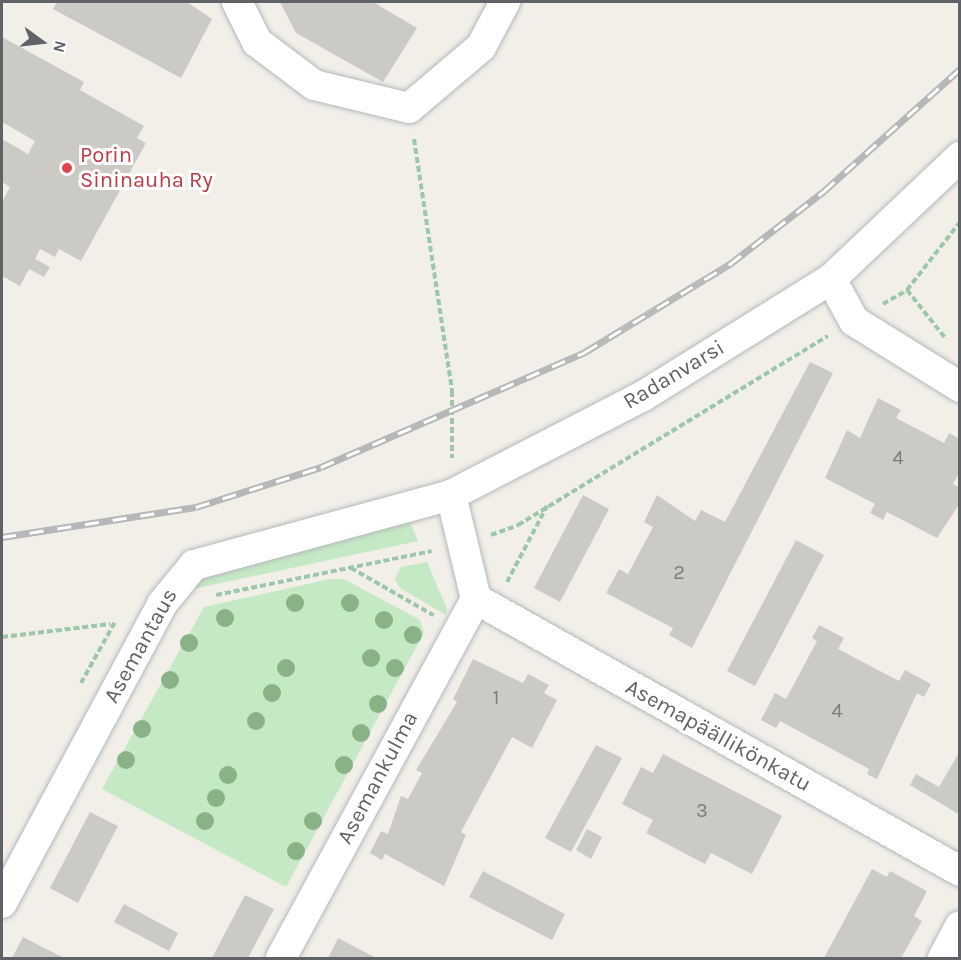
<!DOCTYPE html>
<meta charset="utf-8">
<style>
body{margin:0}
#map{position:relative;width:961px;height:960px;overflow:hidden;background:#f1efe8;font-family:Karla,sans-serif}
div>[style]{position:absolute}
.green>*{inset:0;background:#c5e8c5}
.building>*{inset:0;background:#cccac5}
.path>*{height:4px;margin-top:-2px;transform-origin:0;background:repeating-linear-gradient(90deg,#9cc7a9 0 6px,transparent 0 9px)}
.roads{filter:drop-shadow(0 0 2px #b5b8bc) drop-shadow(0 0 2px #b5b8bc)}
.minor>*{height:30px;margin:-15px;padding:0 15px;transform-origin:15px;border-radius:15px;background:#fff}
.rail>*{height:7px;margin-top:-3.5px;transform-origin:0;background:repeating-linear-gradient(90deg,#fff 0 14px,#b6b7b8 0 28px);box-sizing:border-box;border-block:2px solid #b6b7b8}
.trees>*{width:18px;height:18px;margin:-9px;border-radius:50%;background:#89b387}
.dots>*{width:16px;height:16px;translate:-50% -50%;box-sizing:border-box;border:3px solid #fff;border-radius:50%}
span{translate:-50% -50%;white-space:nowrap;text-align:center;line-height:1.15;-webkit-text-stroke:6px #fff;paint-order:stroke}
.number-label{font-size:20px;color:#7a7d7f}
.number-label span{-webkit-text-stroke-width:0}
.health-label{font-size:22px;color:#be3a42}
.left{translate:0 -50%;text-align:left}
.street-label{font-size:22px;color:#5f6368}
.frame{position:absolute;inset:0;border:3px solid #5f6368;pointer-events:none}
.north{position:absolute;left:12px;top:12px;width:60px;height:60px;-webkit-text-stroke:4px #fff;paint-order:stroke;rotate:105deg;font-size:16px;font-weight:700;line-height:24px;text-align:center;color:#5f6368}
.north::after{content:'';display:block;margin:auto;width:21px;height:27px;background:#5f6368;clip-path:polygon(50% 0,100% 100%,50% 72%,0 100%)}
</style>
<div id="map">
<div class="green">
<div style="clip-path:polygon(403px 519px,409px 520px,418px 541px,193px 589px,204px 578px)"></div>
<div style="clip-path:polygon(427px 562px,447px 609px,446px 615px,400px 588px,395px 579px,401px 567px)"></div>
<div style="clip-path:polygon(330px 579px,344px 579px,420px 620px,424px 633px,286px 887px,102px 789px,204px 607px)"></div>
</div>
<div class="building">
<div style="clip-path:polygon(57px 2px,187px 2px,212px 19px,181px 78px,53px 9px)"></div>
<div style="clip-path:polygon(280px 2px,373px 2px,417px 28px,383px 82px,296px 33px)"></div>
<div style="clip-path:polygon(2px 37px,84px 82px,80px 90px,144px 126px,137px 138px,146px 143px,81px 261px,59px 249px,55px 257px,40px 249px,35px 259px,50px 267px,44px 277px,29px 269px,20px 286px,2px 276px,2px 202px,10px 187px,2px 182px,2px 139px,28px 154px,35px 141px,2px 122px)"></div>
<div style="clip-path:polygon(810px 362px,833px 373px,692px 648px,669px 635px,673px 628px,606px 593px,619px 569px,628px 574px,653px 527px,644px 522px,657px 495px,695px 521px,701px 510px,725px 522px)"></div>
<div style="clip-path:polygon(878px 398px,901px 410px,896px 418px,944px 443px,949px 433px,960px 439px,960px 471px,953px 484px,960px 488px,960px 503px,937px 538px,887px 512px,883px 520px,870px 513px,875px 504px,825px 478px,847px 430px,860px 438px)"></div>
<div style="clip-path:polygon(583px 495px,609px 509px,560px 602px,534px 588px)"></div>
<div style="clip-path:polygon(796px 540px,824px 555px,755px 686px,727px 671px)"></div>
<div style="clip-path:polygon(819px 625px,844px 638px,838px 649px,899px 681px,905px 670px,931px 684px,924px 697px,917px 693px,877px 779px,867px 774px,869px 769px,780px 721px,776px 728px,761px 720px,775px 693px,786px 699px,817px 641px,812px 638px)"></div>
<div style="clip-path:polygon(473px 659px,523px 683px,528px 674px,549px 685px,544px 693px,557px 700px,532px 748px,512px 737px,461px 832px,466px 835px,444px 886px,385px 854px,382px 860px,370px 853px,381px 831px,388px 834px,401px 796px,408px 799px,422px 773px,416px 770px,457px 702px,453px 699px)"></div>
<div style="clip-path:polygon(596px 745px,622px 758px,571px 852px,545px 838px)"></div>
<div style="clip-path:polygon(960px 751px,960px 815px,910px 785px,916px 774px,939px 787px)"></div>
<div style="clip-path:polygon(663px 754px,782px 816px,752px 874px,711px 853px,705px 864px,646px 833px,653px 820px,622px 804px,641px 767px,653px 773px)"></div>
<div style="clip-path:polygon(90px 812px,118px 826px,78px 903px,50px 888px)"></div>
<div style="clip-path:polygon(587px 829px,602px 837px,591px 859px,576px 850px)"></div>
<div style="clip-path:polygon(872px 869px,887px 877px,890px 871px,927px 891px,914px 916px,922px 921px,901px 958px,824px 958px)"></div>
<div style="clip-path:polygon(483px 871px,565px 914px,552px 940px,469px 897px)"></div>
<div style="clip-path:polygon(245px 895px,274px 909px,248px 958px,212px 958px)"></div>
<div style="clip-path:polygon(124px 904px,178px 933px,169px 951px,114px 922px)"></div>
<div style="clip-path:polygon(23px 937px,64px 958px,12px 958px)"></div>
<div style="clip-path:polygon(338px 938px,376px 958px,328px 958px)"></div>
</div>
<div class="path">
<div style="left:414px;top:139px;width:255px;rotate:81.4deg"></div>
<div style="left:452px;top:391px;width:67px;rotate:90deg"></div>
<div style="left:907px;top:290px;width:63px;rotate:51.5deg"></div>
<div style="left:883px;top:304px;width:28px;rotate:-30deg"></div>
<div style="left:907px;top:290px;width:86px;rotate:-52.1deg"></div>
<div style="left:491px;top:535px;width:29px;rotate:-20deg"></div>
<div style="left:518px;top:525px;width:363px;rotate:-31.4deg"></div>
<div style="left:351px;top:568px;width:95px;rotate:29.8deg"></div>
<div style="left:507px;top:582px;width:86px;rotate:-62.2deg"></div>
<div style="left:216px;top:595px;width:220px;rotate:-11.5deg"></div>
<div style="left:2px;top:637px;width:109px;rotate:-6.9deg"></div>
<div style="left:81px;top:683px;width:72px;rotate:-60.9deg"></div>
</div>
<div class="roads">
<div class="minor">
<div style="left:237px;top:2px;width:45px;rotate:63.4deg"></div>
<div style="left:257px;top:42px;width:71px;rotate:37deg"></div>
<div style="left:314px;top:85px;width:98px;rotate:13.6deg"></div>
<div style="left:409px;top:108px;width:94px;rotate:-40.3deg"></div>
<div style="left:481px;top:47px;width:51px;rotate:-61.9deg"></div>
<div style="left:831px;top:279px;width:48px;rotate:61.3deg"></div>
<div style="left:854px;top:321px;width:125px;rotate:31.9deg"></div>
<div style="left:476px;top:599px;width:107px;rotate:-103.5deg"></div>
<div style="left:451px;top:495px;width:216px;rotate:-27.3deg"></div>
<div style="left:643px;top:396px;width:221px;rotate:-31.9deg"></div>
<div style="left:831px;top:279px;width:178px;rotate:-43.4deg"></div>
<div style="left:476px;top:599px;width:555px;rotate:29.34deg"></div>
<div style="left:2px;top:903px;width:339px;rotate:-61.8deg"></div>
<div style="left:162px;top:604px;width:50px;rotate:-50.6deg"></div>
<div style="left:194px;top:565px;width:266px;rotate:-15.2deg"></div>
<div style="left:281px;top:958px;width:409px;rotate:-61.5deg"></div>
<div style="left:943px;top:958px;width:36px;rotate:-62deg"></div>
</div>
</div>
<div class="rail">
<div style="left:2px;top:537px;width:196px;rotate:-8.8deg"></div>
<div style="left:196px;top:507px;width:131px;rotate:-17.7deg"></div>
<div style="left:321px;top:467px;width:288px;rotate:-23.5deg"></div>
<div style="left:585px;top:352px;width:170px;rotate:-31.3deg"></div>
<div style="left:730px;top:264px;width:119px;rotate:-37.8deg"></div>
<div style="left:824px;top:191px;width:183px;rotate:-41.9deg"></div>
</div>
<div class="trees">
<div style="left:295px;top:603px"></div>
<div style="left:350px;top:603px"></div>
<div style="left:225px;top:618px"></div>
<div style="left:384px;top:620px"></div>
<div style="left:413px;top:635px"></div>
<div style="left:189px;top:643px"></div>
<div style="left:371px;top:658px"></div>
<div style="left:286px;top:668px"></div>
<div style="left:395px;top:668px"></div>
<div style="left:170px;top:680px"></div>
<div style="left:272px;top:693px"></div>
<div style="left:378px;top:704px"></div>
<div style="left:256px;top:721px"></div>
<div style="left:142px;top:729px"></div>
<div style="left:361px;top:733px"></div>
<div style="left:126px;top:760px"></div>
<div style="left:344px;top:765px"></div>
<div style="left:228px;top:775px"></div>
<div style="left:216px;top:798px"></div>
<div style="left:205px;top:821px"></div>
<div style="left:313px;top:821px"></div>
<div style="left:296px;top:851px"></div>
</div>
<div class="dots">
<div style="left:67px;top:168px;background:#e0444e"></div>
</div>
<div class="number-label">
<span style="left:898px;top:457px">4</span>
<span style="left:679px;top:572px">2</span>
<span style="left:496px;top:697px">1</span>
<span style="left:837px;top:710px">4</span>
<span style="left:702px;top:810px">3</span>
</div>
<div class="health-label">
<span class="left" style="left:80px;top:168px">Porin<br>Sininauha Ry</span>
</div>
<div class="street-label">
<span style="left:674px;top:375px;rotate:-31deg">Radanvarsi</span>
<span style="left:141px;top:646px;rotate:-61deg">Asemantaus</span>
<span style="left:718px;top:736px;rotate:29deg">Asemapäällikönkatu</span>
<span style="left:378px;top:778px;rotate:-62deg">Asemankulma</span>
</div>
<div class="frame"></div>
<div class="north">N</div>
</div>
